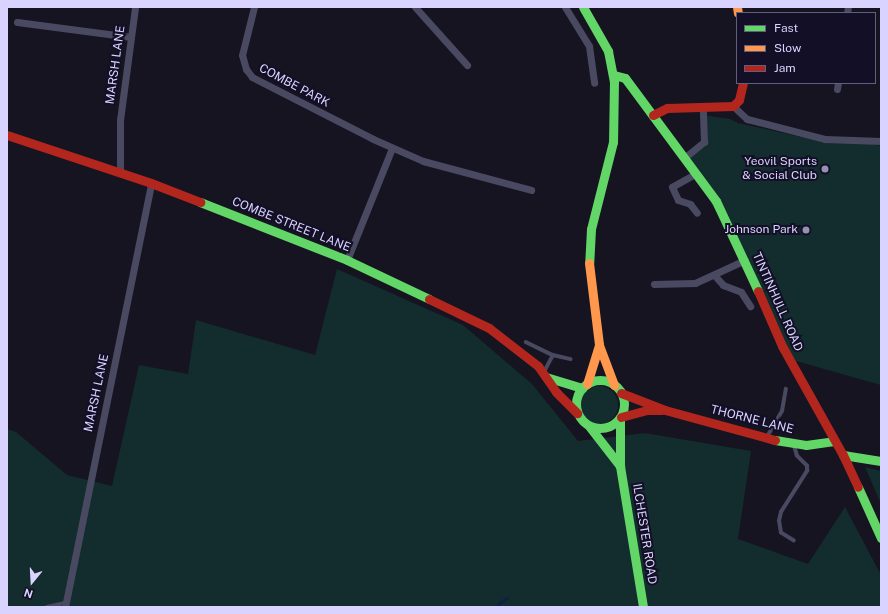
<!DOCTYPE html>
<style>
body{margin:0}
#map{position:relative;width:888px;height:614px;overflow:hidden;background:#161421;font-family:"Public Sans",sans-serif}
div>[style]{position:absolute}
.green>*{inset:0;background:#132c2d}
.round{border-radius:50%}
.stream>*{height:2.5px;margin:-1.25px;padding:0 1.25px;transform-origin:1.25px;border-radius:1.25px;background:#0d2144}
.lane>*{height:3.5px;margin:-1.75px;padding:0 1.75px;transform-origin:1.75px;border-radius:1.75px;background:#4a4962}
.street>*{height:7px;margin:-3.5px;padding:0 3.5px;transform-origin:3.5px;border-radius:3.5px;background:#4a4962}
.fast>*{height:9px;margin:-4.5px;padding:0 4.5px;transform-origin:4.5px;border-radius:4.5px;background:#63d668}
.fast>.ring{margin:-4.5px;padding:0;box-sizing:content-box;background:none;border:9px solid #63d668;border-radius:50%}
.slow>*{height:9px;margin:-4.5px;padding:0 4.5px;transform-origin:4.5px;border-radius:4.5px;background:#ff974d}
.jam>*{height:9px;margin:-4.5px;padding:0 4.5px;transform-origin:4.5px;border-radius:4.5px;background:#b3261e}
.dots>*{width:11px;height:11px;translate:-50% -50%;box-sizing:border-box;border:2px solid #130f26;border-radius:50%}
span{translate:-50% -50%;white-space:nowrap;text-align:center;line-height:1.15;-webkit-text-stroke:4px #130f26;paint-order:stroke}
.street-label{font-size:12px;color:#d9d4ff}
.poi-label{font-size:12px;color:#d9d4ff}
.right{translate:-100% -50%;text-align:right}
.frame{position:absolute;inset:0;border:8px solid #d9d4ff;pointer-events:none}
.legend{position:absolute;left:736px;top:12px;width:140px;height:72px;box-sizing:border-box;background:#130f26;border:1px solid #625e7d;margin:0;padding:5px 7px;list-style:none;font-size:12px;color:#d9d4ff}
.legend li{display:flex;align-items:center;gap:8px;height:20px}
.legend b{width:20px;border:1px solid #625e7d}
.north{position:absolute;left:12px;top:562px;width:40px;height:40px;-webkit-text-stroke:3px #130f26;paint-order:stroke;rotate:198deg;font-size:11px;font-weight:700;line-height:16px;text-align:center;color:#d9d4ff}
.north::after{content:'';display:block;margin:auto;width:14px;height:18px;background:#d9d4ff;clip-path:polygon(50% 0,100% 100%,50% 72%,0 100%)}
</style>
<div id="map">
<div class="green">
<div style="clip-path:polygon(703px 115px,730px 119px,738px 123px,801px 137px,862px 142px,881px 146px,881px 385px,789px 359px,745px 260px,684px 158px,704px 142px)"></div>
<div style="clip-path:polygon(337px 269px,463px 325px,532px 384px,578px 441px,645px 433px,751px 451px,738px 539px,808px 564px,845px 507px,881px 575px,881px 607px,7px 607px,7px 429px,16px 432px,67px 475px,112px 486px,139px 365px,188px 374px,196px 320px,315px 355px)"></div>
<div class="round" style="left:580px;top:386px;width:38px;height:38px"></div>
<div style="clip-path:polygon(865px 467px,881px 471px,881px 504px)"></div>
</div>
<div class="stream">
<div style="left:497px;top:607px;width:4px;rotate:-63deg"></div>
<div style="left:499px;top:603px;width:9px;rotate:-32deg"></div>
</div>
<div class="lane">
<div style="left:526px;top:342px;width:30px;rotate:26deg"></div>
<div style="left:553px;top:355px;width:18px;rotate:13deg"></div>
<div style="left:544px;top:372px;width:19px;rotate:-62deg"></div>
<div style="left:767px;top:437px;width:30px;rotate:-60deg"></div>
<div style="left:782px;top:411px;width:22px;rotate:-80deg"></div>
<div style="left:794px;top:541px;width:15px;rotate:-148deg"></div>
<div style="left:781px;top:533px;width:12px;rotate:-99deg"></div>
<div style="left:779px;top:521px;width:9px;rotate:-77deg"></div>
<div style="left:781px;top:512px;width:49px;rotate:-57.6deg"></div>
<div style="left:807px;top:471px;width:5px;rotate:-90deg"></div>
<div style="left:807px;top:466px;width:14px;rotate:-135deg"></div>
<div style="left:797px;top:456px;width:10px;rotate:-107deg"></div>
<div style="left:47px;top:607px;width:18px;rotate:-13deg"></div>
</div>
<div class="street">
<div style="left:254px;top:7px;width:49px;rotate:104deg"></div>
<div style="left:242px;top:55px;width:15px;rotate:74deg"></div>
<div style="left:246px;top:69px;width:10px;rotate:53deg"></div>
<div style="left:252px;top:77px;width:136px;rotate:27.1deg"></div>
<div style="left:373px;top:139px;width:55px;rotate:23.7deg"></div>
<div style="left:423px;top:161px;width:112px;rotate:15deg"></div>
<div style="left:415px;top:7px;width:78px;rotate:48.1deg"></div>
<div style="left:565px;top:7px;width:46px;rotate:58.4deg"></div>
<div style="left:589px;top:46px;width:37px;rotate:82deg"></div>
<div style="left:847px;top:13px;width:6px;rotate:-81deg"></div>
<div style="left:17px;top:22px;width:115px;rotate:7.5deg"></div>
<div style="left:837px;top:89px;width:6px;rotate:-81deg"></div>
<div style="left:733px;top:106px;width:19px;rotate:43deg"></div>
<div style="left:747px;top:119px;width:81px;rotate:14.4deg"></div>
<div style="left:825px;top:139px;width:56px;rotate:2deg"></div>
<div style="left:684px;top:158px;width:26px;rotate:-39deg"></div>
<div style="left:704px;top:142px;width:34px;rotate:-92deg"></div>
<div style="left:120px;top:173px;width:53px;rotate:-90deg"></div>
<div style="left:120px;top:120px;width:114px;rotate:-82.4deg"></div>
<div style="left:695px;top:174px;width:26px;rotate:151deg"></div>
<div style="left:672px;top:187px;width:14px;rotate:65deg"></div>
<div style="left:678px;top:200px;width:13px;rotate:18deg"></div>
<div style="left:690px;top:204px;width:11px;rotate:52deg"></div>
<div style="left:347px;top:260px;width:121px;rotate:-68.1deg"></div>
<div style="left:715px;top:276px;width:12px;rotate:48deg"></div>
<div style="left:723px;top:285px;width:19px;rotate:21deg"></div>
<div style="left:741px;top:292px;width:17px;rotate:57deg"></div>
<div style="left:654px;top:284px;width:41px;rotate:-1.4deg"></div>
<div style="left:695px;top:283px;width:55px;rotate:-24.7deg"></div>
<div style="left:65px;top:607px;width:433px;rotate:-78.5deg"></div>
</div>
<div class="fast">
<div style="left:583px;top:7px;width:51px;rotate:60.4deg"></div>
<div style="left:608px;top:51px;width:31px;rotate:79deg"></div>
<div style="left:614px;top:81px;width:61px;rotate:90.9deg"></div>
<div style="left:613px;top:142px;width:90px;rotate:104.2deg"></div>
<div style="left:591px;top:229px;width:34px;rotate:93deg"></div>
<div style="left:614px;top:75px;width:11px;rotate:15deg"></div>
<div style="left:625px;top:78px;width:153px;rotate:53.5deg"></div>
<div style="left:716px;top:201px;width:99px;rotate:65deg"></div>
<div style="left:200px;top:202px;width:158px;rotate:21.5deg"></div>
<div style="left:347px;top:260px;width:91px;rotate:25.4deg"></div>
<div style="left:546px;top:377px;width:38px;rotate:17deg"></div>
<div class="ring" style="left:576px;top:380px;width:39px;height:39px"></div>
<div style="left:620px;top:418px;width:48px;rotate:90deg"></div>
<div style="left:620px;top:466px;width:143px;rotate:80.7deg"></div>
<div style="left:589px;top:426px;width:51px;rotate:52.2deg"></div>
<div style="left:775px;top:440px;width:31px;rotate:9deg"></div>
<div style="left:806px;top:445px;width:28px;rotate:-8deg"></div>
<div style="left:843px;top:455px;width:38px;rotate:9deg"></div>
<div style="left:858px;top:487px;width:56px;rotate:65.7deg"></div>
</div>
<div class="slow">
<div style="left:737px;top:7px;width:6px;rotate:81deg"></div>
<div style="left:589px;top:263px;width:83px;rotate:83deg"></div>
<div style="left:599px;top:345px;width:43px;rotate:69.4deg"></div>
<div style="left:587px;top:384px;width:41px;rotate:-72.9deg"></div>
</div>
<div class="jam">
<div style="left:653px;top:115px;width:16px;rotate:-27deg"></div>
<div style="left:667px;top:108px;width:66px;rotate:-1.7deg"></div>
<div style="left:733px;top:106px;width:8px;rotate:-45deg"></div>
<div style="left:739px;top:100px;width:17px;rotate:-77deg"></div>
<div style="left:7px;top:135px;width:152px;rotate:18.4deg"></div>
<div style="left:151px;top:183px;width:53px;rotate:21.2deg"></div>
<div style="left:758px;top:291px;width:60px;rotate:66.4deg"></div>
<div style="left:782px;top:346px;width:125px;rotate:60.8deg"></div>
<div style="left:843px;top:455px;width:35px;rotate:65deg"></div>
<div style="left:429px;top:299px;width:67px;rotate:25.8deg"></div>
<div style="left:489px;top:328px;width:62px;rotate:37.8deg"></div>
<div style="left:538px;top:366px;width:32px;rotate:55deg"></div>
<div style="left:556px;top:392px;width:30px;rotate:45deg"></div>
<div style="left:621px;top:393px;width:47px;rotate:21.1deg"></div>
<div style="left:665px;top:410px;width:114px;rotate:15.3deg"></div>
<div style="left:621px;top:417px;width:27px;rotate:-15deg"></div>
<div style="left:647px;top:410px;width:14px"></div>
</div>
<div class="dots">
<div style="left:825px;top:169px;background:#9591b1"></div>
<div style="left:806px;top:230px;background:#9591b1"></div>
</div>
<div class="street-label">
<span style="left:116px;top:65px;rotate:-82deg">MARSH LANE</span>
<span style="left:294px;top:86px;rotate:28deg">COMBE PARK</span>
<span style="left:291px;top:225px;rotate:22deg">COMBE STREET LANE</span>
<span style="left:777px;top:302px;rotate:66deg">TINTINHULL ROAD</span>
<span style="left:97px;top:393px;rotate:-78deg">MARSH LANE</span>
<span style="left:752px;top:420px;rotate:14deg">THORNE LANE</span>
<span style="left:644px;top:534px;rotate:81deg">ILCHESTER ROAD</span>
</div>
<div class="poi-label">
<span class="right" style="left:817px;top:169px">Yeovil Sports<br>&amp; Social Club</span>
<span class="right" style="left:798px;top:230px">Johnson Park</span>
</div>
<div class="frame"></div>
<ul class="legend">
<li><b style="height:5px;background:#63d668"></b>Fast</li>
<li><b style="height:5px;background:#ff974d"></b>Slow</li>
<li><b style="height:5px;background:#b3261e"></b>Jam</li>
</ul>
<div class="north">N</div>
</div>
